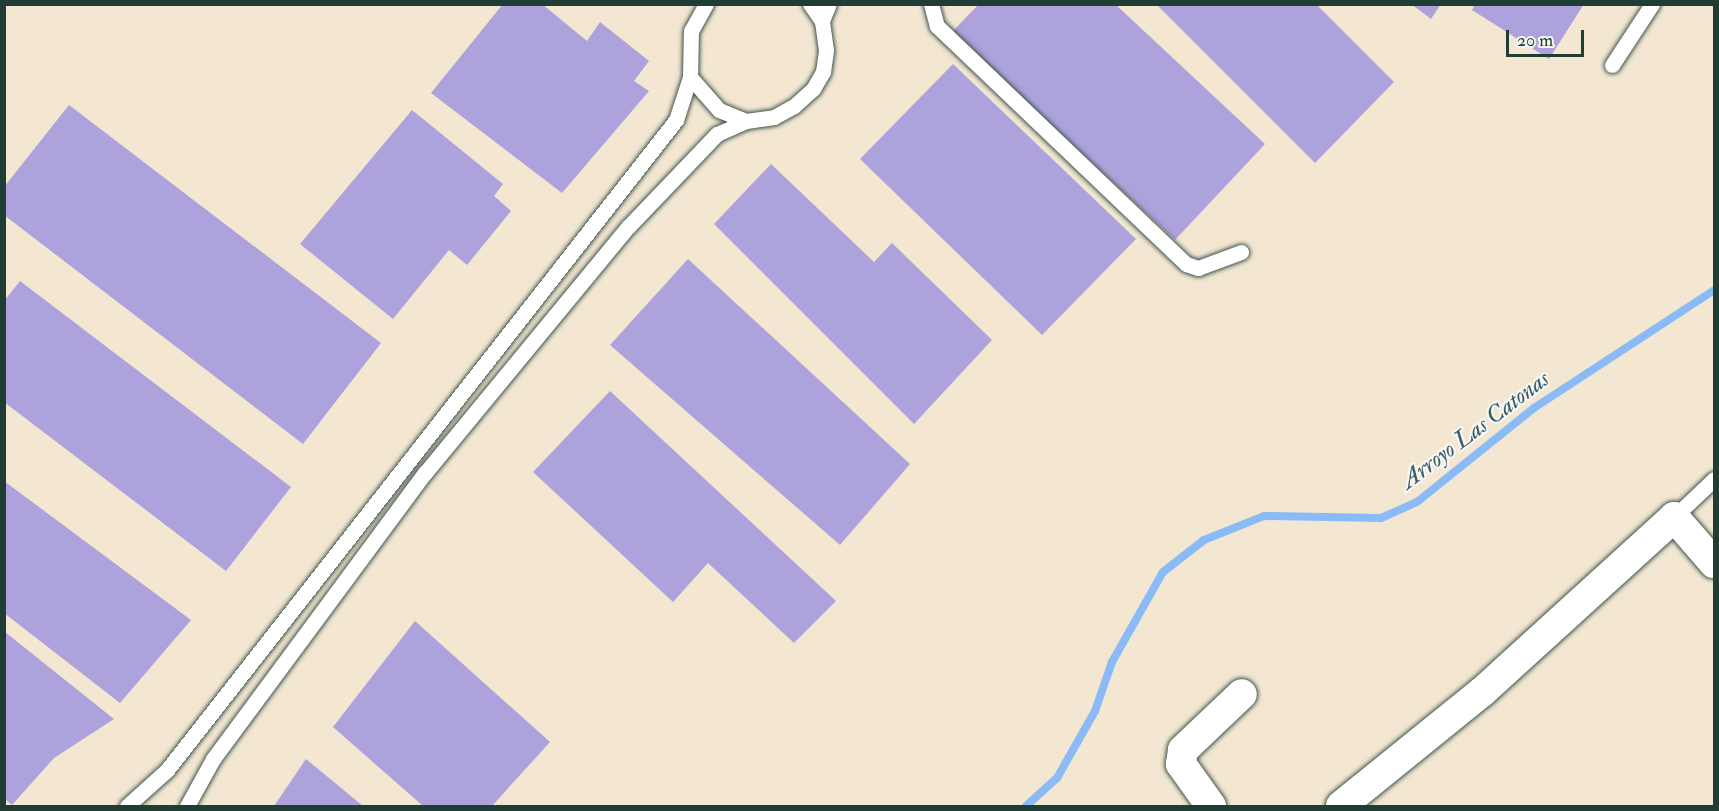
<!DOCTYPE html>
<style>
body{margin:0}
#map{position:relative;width:1719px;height:811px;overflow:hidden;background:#f3e7d2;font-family:"IM FELL Double Pica",serif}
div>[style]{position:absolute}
.stream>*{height:8px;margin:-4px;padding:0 4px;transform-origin:4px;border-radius:4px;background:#8abbf6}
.building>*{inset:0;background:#ada2db}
.roads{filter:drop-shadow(0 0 2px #3f564c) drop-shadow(0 0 2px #3f564c)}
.service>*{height:15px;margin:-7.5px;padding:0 7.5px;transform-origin:7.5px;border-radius:7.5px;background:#fff}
.minor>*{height:30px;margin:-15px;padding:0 15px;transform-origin:15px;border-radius:15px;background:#fff}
span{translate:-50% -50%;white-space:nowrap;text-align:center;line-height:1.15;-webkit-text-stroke:4.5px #f6f6f2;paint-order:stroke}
.water-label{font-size:24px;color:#3a5c64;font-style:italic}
.frame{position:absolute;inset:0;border:6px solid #1f3d34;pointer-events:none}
.scale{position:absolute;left:1506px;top:30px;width:78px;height:27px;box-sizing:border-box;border:3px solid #1f3d34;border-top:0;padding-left:8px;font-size:18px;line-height:21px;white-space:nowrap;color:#1f3d34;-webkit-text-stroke:4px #f6f6f2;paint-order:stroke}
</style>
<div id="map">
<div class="stream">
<div style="left:1026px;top:806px;width:42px;rotate:-42.1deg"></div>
<div style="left:1057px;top:778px;width:77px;rotate:-60.4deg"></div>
<div style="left:1095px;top:711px;width:52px;rotate:-70.9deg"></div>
<div style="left:1112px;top:662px;width:103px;rotate:-60.5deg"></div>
<div style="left:1163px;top:572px;width:52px;rotate:-38deg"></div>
<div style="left:1204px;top:540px;width:65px;rotate:-21.8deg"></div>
<div style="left:1264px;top:516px;width:117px;rotate:1deg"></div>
<div style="left:1381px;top:518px;width:39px;rotate:-24deg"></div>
<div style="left:1417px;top:502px;width:150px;rotate:-38.8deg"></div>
<div style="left:1534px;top:408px;width:215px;rotate:-33.2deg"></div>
</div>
<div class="building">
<div style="clip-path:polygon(503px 4px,542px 4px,587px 41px,600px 22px,649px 61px,634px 81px,649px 91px,562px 193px,431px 93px)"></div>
<div style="clip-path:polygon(979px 4px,1115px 4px,1265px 144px,1175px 240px,952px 32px)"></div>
<div style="clip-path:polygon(1156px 4px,1316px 4px,1394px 82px,1315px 163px)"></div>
<div style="clip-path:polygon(1411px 4px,1441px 4px,1431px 19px)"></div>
<div style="clip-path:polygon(1475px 4px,1584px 4px,1549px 59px,1472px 10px)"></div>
<div style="clip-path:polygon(953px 64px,1136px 239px,1042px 335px,860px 159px)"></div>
<div style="clip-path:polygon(69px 105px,381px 343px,303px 444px,4px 215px,4px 187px)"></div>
<div style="clip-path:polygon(412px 110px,503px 184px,494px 196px,511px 211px,467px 265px,449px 250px,393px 319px,300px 244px)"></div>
<div style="clip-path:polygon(771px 164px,874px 262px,892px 243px,992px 340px,914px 424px,714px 224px)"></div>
<div style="clip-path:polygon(688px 259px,910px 464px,840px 545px,610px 345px)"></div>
<div style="clip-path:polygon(20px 281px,291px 487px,226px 571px,4px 402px,4px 301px)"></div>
<div style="clip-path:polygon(610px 391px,836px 601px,794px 643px,708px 563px,673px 602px,533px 472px)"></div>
<div style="clip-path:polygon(4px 481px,191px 620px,120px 703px,4px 613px)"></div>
<div style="clip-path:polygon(415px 621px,550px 742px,492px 806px,423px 806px,333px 727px)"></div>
<div style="clip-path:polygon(5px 632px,114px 719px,54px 758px,12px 805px,5px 799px)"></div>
<div style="clip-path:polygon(306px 759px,363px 806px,274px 806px)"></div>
</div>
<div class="roads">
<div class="service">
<div style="left:810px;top:4px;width:21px;rotate:55deg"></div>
<div style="left:931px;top:4px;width:23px;rotate:75deg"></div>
<div style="left:937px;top:26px;width:344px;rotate:43.7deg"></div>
<div style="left:1186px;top:264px;width:13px;rotate:18deg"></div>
<div style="left:1198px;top:268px;width:46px;rotate:-20.4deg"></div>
<div style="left:1612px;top:65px;width:73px;rotate:-56.7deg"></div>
<div style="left:690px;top:77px;width:44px;rotate:48.7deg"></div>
<div style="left:719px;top:110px;width:29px;rotate:22deg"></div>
<div style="left:1674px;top:517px;width:55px;rotate:-43.5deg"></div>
<div style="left:127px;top:806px;width:54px;rotate:-42deg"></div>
<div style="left:167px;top:770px;width:826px;rotate:-51.94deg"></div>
<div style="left:676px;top:120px;width:45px;rotate:-72deg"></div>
<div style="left:690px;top:77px;width:46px;rotate:-88.8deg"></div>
<div style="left:691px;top:31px;width:31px;rotate:-61deg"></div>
<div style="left:187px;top:806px;width:54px;rotate:-61deg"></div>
<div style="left:213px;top:759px;width:356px;rotate:-53.5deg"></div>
<div style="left:425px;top:473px;width:319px;rotate:-50.5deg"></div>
<div style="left:628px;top:227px;width:129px;rotate:-46.3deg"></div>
<div style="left:717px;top:134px;width:32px;rotate:-24deg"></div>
<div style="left:746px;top:121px;width:28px;rotate:-8deg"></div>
<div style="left:774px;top:117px;width:23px;rotate:-29deg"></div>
<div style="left:794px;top:106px;width:25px;rotate:-42deg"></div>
<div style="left:813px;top:89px;width:20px;rotate:-60deg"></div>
<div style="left:823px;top:72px;width:22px;rotate:-82deg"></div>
<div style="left:826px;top:50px;width:29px;rotate:-98deg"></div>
<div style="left:822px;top:21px;width:18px;rotate:-68deg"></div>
</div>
<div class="minor">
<div style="left:1211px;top:806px;width:52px;rotate:-125.5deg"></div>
<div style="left:1181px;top:764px;width:14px;rotate:-82deg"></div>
<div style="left:1183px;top:750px;width:81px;rotate:-43.5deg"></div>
<div style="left:1341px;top:806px;width:181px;rotate:-39deg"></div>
<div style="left:1482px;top:692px;width:260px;rotate:-42.3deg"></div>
<div style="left:1674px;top:517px;width:61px;rotate:49deg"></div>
</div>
</div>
<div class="water-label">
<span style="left:1475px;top:430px;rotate:-37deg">Arroyo Las Catonas</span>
</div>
<div class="frame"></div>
<div class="scale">20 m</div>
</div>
